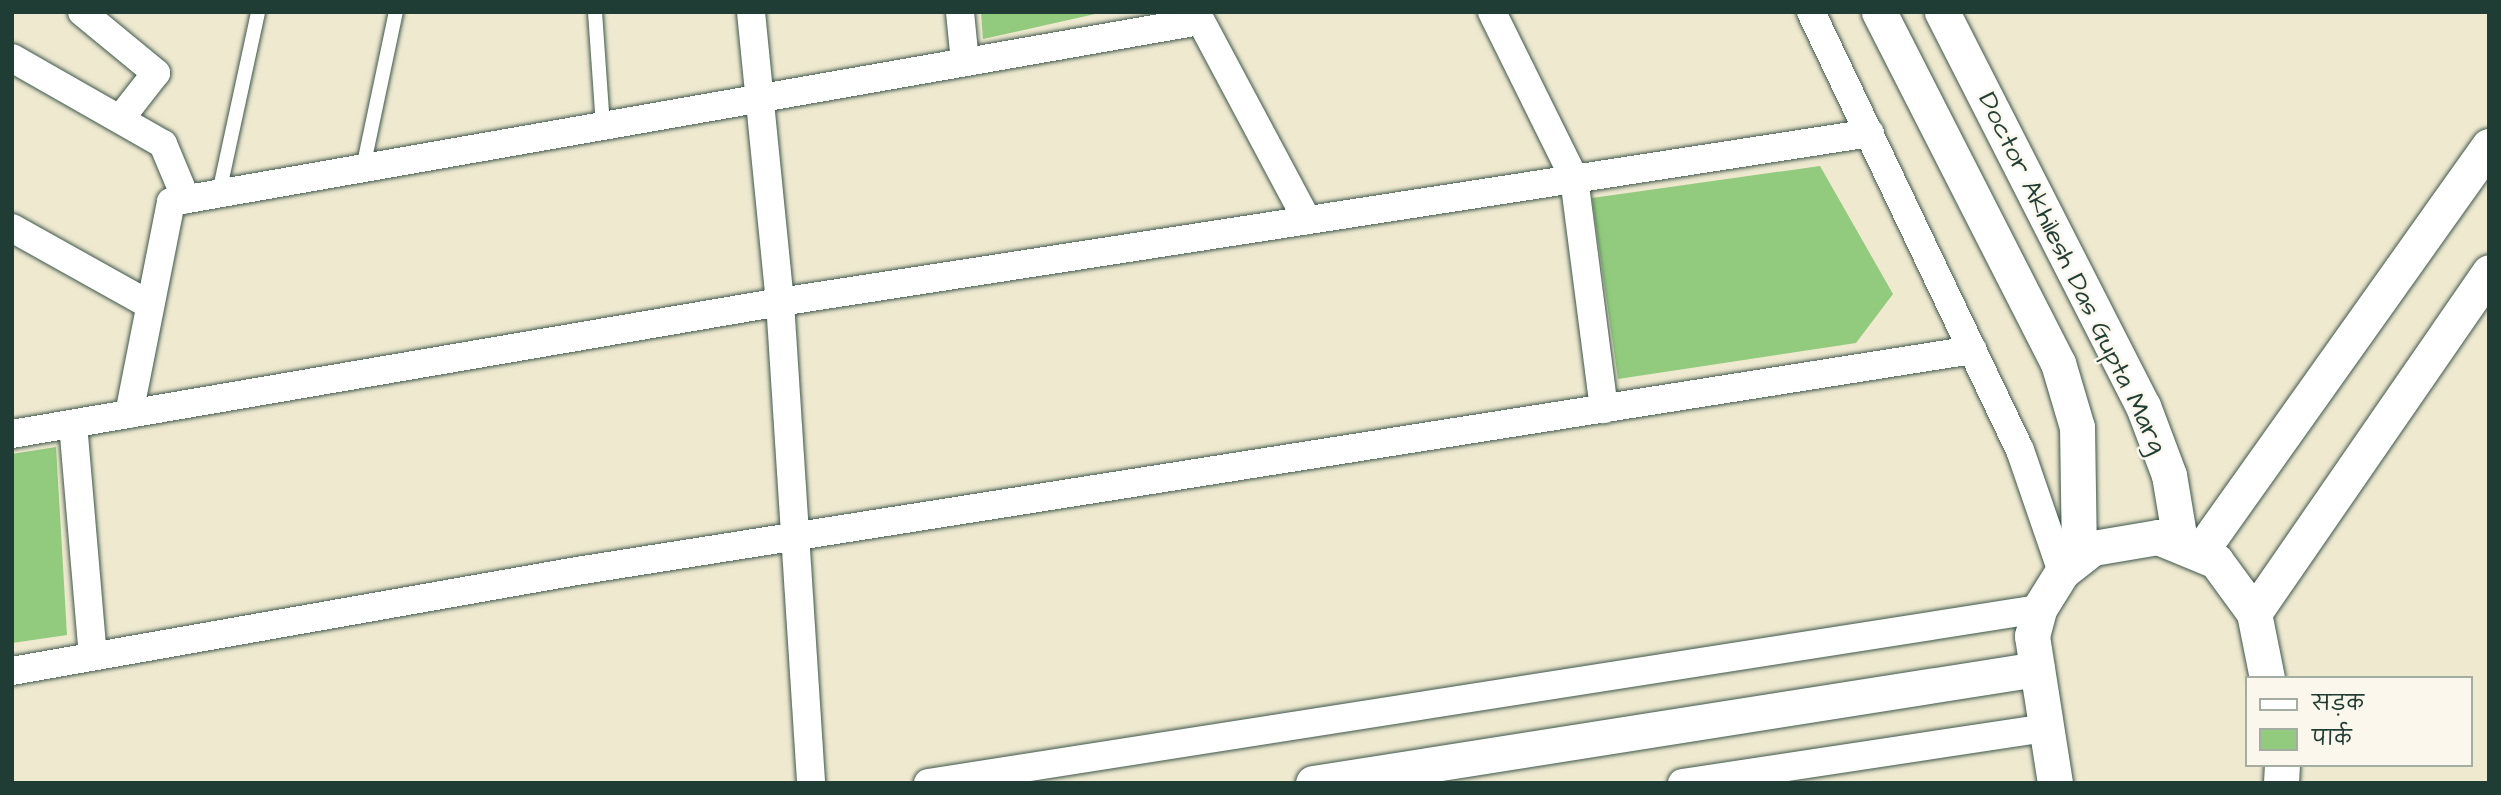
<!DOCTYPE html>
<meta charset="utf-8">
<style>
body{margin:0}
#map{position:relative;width:2501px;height:795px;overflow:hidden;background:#efe9d0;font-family:"Architects Daughter","Playpen Sans Deva",sans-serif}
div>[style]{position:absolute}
.green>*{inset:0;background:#92ca7e}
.roads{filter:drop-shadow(0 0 2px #3e574b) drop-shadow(0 0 2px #3e574b)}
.service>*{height:14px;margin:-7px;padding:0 7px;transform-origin:7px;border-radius:7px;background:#fff}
.minor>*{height:28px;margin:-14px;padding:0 14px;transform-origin:14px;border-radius:14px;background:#fff}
.tertiary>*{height:35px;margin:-17.5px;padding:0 17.5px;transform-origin:17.5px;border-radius:17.5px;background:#fff}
span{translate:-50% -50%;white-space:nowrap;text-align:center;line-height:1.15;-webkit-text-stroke:5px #fbf7ec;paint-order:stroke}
.street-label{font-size:26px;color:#1f3d34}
.frame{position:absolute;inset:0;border:14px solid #1f3d34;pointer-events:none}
.legend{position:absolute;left:2245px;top:676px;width:228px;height:91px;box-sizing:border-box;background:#fbf7ec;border:2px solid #a3ada2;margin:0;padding:9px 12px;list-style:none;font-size:21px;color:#1f3d34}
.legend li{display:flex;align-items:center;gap:14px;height:35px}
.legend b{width:35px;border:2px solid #a3ada2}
</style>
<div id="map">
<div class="green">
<div style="clip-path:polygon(981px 12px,1104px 12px,983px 39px)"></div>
<div style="clip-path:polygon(1820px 166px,1893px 294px,1856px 343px,1618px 379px,1592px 198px)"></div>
<div style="clip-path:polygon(56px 447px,67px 635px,12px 643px,12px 454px)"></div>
</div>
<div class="roads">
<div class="service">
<div style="left:595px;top:12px;width:114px;rotate:86deg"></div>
<div style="left:363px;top:168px;width:159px;rotate:-78.1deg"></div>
<div style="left:219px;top:193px;width:185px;rotate:-77.8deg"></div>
</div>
<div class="minor">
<div style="left:82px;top:12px;width:96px;rotate:39.5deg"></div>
<div style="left:156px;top:73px;width:58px;rotate:128deg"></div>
<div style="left:751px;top:12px;width:291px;rotate:84.3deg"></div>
<div style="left:780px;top:302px;width:482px;rotate:86.3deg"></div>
<div style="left:960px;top:12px;width:50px;rotate:84.3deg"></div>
<div style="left:1196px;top:12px;width:236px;rotate:61.9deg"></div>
<div style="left:1492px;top:12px;width:185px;rotate:63.7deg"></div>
<div style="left:1574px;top:178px;width:233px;rotate:82.6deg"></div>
<div style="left:1811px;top:12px;width:485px;rotate:64.5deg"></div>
<div style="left:2020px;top:450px;width:129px;rotate:71deg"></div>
<div style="left:12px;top:58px;width:174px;rotate:29.7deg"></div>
<div style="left:163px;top:144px;width:60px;rotate:67.3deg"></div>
<div style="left:12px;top:228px;width:158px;rotate:29.2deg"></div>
<div style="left:129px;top:414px;width:216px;rotate:-78.8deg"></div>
<div style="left:171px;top:202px;width:1045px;rotate:-9.98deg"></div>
<div style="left:73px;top:424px;width:233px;rotate:85.1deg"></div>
<div style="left:12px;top:434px;width:779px;rotate:-9.75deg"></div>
<div style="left:780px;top:302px;width:1103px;rotate:-8.81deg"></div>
<div style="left:12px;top:671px;width:574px;rotate:-10.04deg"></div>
<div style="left:577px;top:571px;width:1413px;rotate:-9deg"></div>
<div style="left:928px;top:783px;width:1125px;rotate:-8.9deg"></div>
<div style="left:1682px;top:783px;width:368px;rotate:-8.6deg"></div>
</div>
<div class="tertiary">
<div style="left:1879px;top:12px;width:394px;rotate:63deg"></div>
<div style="left:2058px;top:363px;width:67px;rotate:73.5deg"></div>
<div style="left:2077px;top:427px;width:129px;rotate:89.1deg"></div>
<div style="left:1942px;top:12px;width:442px;rotate:63deg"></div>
<div style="left:2143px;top:406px;width:74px;rotate:69.4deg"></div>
<div style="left:2169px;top:475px;width:67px;rotate:80.5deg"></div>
<div style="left:2200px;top:552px;width:498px;rotate:-54.6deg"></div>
<div style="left:2254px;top:613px;width:414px;rotate:-55.4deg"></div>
<div style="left:1313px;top:783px;width:733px;rotate:-8.95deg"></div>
<div style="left:2055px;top:783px;width:149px;rotate:-98.9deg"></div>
<div style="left:2032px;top:636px;width:28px;rotate:-75deg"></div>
<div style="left:2039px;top:609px;width:44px;rotate:-58.1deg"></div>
<div style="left:2062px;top:572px;width:39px;rotate:-38deg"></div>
<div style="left:2093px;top:548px;width:66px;rotate:-9.6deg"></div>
<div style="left:2158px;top:537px;width:63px;rotate:22.5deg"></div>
<div style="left:2216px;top:561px;width:64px;rotate:53.8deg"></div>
<div style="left:2254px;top:613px;width:66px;rotate:78.7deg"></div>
<div style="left:2281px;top:783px;width:18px;rotate:-87deg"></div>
</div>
</div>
<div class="street-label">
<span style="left:2072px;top:273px;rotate:64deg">Doctor Akhilesh Das Gupta Marg</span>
</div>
<div class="frame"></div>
<ul class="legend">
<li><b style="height:9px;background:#fff"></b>सड़क</li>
<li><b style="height:19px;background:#92ca7e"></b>पार्क</li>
</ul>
</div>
